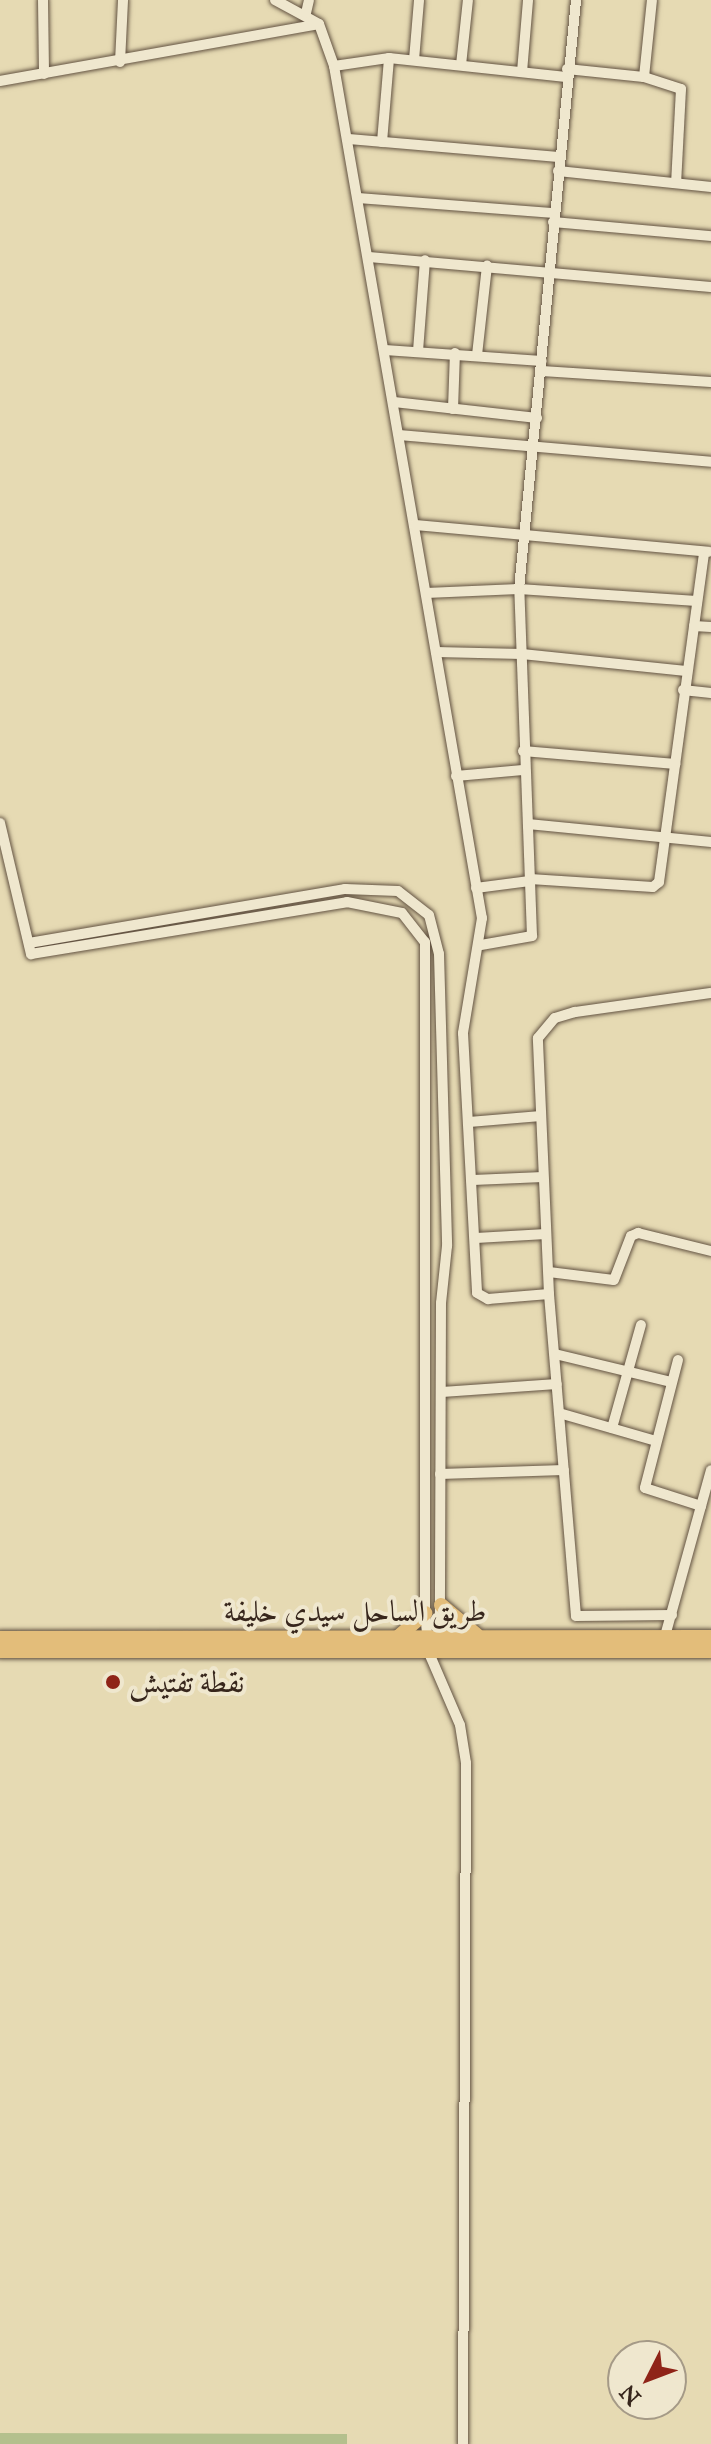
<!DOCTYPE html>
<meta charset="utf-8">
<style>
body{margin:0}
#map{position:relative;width:711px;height:2444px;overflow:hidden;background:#e6dab3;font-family:"IM FELL Great Primer",Amiri,serif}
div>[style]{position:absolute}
.green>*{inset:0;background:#b4c08d}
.roads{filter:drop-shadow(0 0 2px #635342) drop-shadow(0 0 2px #635342)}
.minor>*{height:10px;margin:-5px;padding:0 5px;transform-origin:5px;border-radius:5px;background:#efe7ce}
.highway>*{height:14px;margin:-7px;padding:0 7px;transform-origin:7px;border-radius:7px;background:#e3bd7a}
.dots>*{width:22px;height:22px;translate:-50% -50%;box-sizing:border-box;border:4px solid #efe7ce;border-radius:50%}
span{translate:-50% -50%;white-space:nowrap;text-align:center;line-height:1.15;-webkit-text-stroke:8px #efe7ce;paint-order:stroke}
.street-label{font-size:30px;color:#37261c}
.poi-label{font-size:30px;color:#37261c}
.left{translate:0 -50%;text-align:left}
.north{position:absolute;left:607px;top:2340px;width:80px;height:80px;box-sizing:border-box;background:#efe7ce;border:2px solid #a59a87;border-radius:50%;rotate:228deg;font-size:22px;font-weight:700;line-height:32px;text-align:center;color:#37261c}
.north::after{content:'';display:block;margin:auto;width:28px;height:36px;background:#8f2418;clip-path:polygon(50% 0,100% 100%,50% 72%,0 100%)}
</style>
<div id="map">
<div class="green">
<div style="clip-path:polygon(0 2433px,347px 2434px,347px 2444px,0 2444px)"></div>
</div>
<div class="roads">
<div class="minor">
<div style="left:43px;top:0;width:74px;rotate:89.2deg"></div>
<div style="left:275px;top:0;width:50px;rotate:28.6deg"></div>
<div style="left:319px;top:24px;width:45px;rotate:70.3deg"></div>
<div style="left:334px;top:66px;width:865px;rotate:80.15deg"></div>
<div style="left:482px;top:918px;width:117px;rotate:99.4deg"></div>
<div style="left:463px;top:1033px;width:260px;rotate:86.9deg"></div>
<div style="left:477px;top:1293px;width:13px;rotate:29deg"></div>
<div style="left:488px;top:1299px;width:61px;rotate:-4.7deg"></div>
<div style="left:306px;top:13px;width:13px;rotate:-77deg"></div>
<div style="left:414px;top:60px;width:60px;rotate:-85.2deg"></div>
<div style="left:120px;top:62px;width:62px;rotate:-87.2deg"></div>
<div style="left:461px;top:65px;width:65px;rotate:-83.9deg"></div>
<div style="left:334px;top:66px;width:56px;rotate:-8.3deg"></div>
<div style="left:389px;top:58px;width:178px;rotate:6.1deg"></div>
<div style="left:567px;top:69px;width:77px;rotate:5.9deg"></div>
<div style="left:644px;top:77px;width:39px;rotate:18deg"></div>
<div style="left:681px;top:89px;width:94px;rotate:93deg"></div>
<div style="left:522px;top:72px;width:72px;rotate:-85.2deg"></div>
<div style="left:644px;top:77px;width:77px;rotate:-84.1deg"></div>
<div style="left:0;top:81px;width:324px;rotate:-10.1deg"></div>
<div style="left:348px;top:139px;width:212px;rotate:4.9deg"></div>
<div style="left:382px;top:142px;width:84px;rotate:-85.2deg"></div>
<div style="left:558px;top:171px;width:154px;rotate:6deg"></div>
<div style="left:358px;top:198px;width:197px;rotate:4.4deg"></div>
<div style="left:553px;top:222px;width:159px;rotate:5.1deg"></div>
<div style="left:369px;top:257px;width:343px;rotate:5deg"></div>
<div style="left:385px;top:350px;width:157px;rotate:4deg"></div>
<div style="left:418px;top:351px;width:91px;rotate:-85.6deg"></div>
<div style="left:477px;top:355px;width:90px;rotate:-83.6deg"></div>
<div style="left:542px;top:371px;width:169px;rotate:3.7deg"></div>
<div style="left:394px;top:402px;width:144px;rotate:6.4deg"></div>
<div style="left:453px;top:409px;width:56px;rotate:-88deg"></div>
<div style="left:399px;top:435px;width:313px;rotate:4.9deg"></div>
<div style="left:415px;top:525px;width:295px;rotate:5.2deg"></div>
<div style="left:426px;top:593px;width:93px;rotate:-2.5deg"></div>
<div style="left:519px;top:589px;width:178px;rotate:3.9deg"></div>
<div style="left:694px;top:626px;width:17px;rotate:3deg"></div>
<div style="left:436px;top:652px;width:86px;rotate:1.3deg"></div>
<div style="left:522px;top:654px;width:165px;rotate:5.9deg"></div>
<div style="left:683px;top:690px;width:28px;rotate:6deg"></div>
<div style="left:523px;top:751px;width:153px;rotate:4.9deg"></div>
<div style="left:456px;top:776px;width:67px;rotate:-5.1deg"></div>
<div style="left:0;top:823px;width:135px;rotate:76.7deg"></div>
<div style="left:31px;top:954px;width:320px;rotate:-9.3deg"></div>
<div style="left:347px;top:902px;width:56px;rotate:11.3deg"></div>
<div style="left:402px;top:913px;width:37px;rotate:52deg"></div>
<div style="left:425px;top:942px;width:671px;rotate:90deg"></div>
<div style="left:425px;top:1613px;width:40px;rotate:84.3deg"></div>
<div style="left:429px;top:1653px;width:78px;rotate:66.7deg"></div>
<div style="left:460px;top:1725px;width:38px;rotate:81deg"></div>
<div style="left:466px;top:1763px;width:681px;rotate:90.25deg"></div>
<div style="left:528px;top:824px;width:184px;rotate:5.6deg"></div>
<div style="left:530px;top:879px;width:123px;rotate:3.7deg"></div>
<div style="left:653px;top:887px;width:8px;rotate:-40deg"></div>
<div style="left:659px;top:882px;width:333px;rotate:-82.2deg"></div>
<div style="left:476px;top:888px;width:54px;rotate:-7.4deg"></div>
<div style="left:29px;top:943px;width:321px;rotate:-9.7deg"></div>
<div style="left:345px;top:889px;width:53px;rotate:2.2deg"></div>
<div style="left:398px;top:891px;width:39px;rotate:38deg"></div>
<div style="left:429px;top:915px;width:40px;rotate:75.6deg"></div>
<div style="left:439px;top:954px;width:292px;rotate:88.4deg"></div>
<div style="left:447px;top:1246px;width:57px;rotate:96deg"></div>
<div style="left:441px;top:1303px;width:341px;rotate:90.2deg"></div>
<div style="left:481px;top:945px;width:52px;rotate:-10deg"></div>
<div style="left:532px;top:936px;width:347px;rotate:-92.1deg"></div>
<div style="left:519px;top:589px;width:592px;rotate:-84.47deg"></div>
<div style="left:469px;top:1122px;width:72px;rotate:-4.8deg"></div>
<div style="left:473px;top:1180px;width:70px;rotate:-2.5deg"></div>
<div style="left:476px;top:1238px;width:70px;rotate:-3.3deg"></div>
<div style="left:549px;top:1272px;width:65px;rotate:7deg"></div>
<div style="left:614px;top:1280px;width:47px;rotate:-68.9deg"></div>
<div style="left:631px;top:1236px;width:8px;rotate:-23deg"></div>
<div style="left:638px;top:1233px;width:75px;rotate:13.9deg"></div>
<div style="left:555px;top:1354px;width:120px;rotate:13.5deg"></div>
<div style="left:678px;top:1360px;width:132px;rotate:104.5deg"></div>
<div style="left:645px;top:1488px;width:59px;rotate:17.8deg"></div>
<div style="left:442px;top:1392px;width:115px;rotate:-4deg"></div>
<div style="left:559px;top:1413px;width:101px;rotate:16.1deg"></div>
<div style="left:612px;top:1428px;width:107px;rotate:-74.3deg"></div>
<div style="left:440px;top:1474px;width:124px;rotate:-1.8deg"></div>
<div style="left:672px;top:1615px;width:96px;rotate:179.4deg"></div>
<div style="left:576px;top:1616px;width:323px;rotate:-94.8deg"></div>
<div style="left:549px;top:1294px;width:256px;rotate:-92.5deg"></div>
<div style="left:538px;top:1038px;width:26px;rotate:-50deg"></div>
<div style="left:555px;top:1018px;width:21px;rotate:-17deg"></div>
<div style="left:575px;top:1012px;width:137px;rotate:-8deg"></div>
<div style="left:665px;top:1636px;width:172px;rotate:-74.5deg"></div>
</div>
<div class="highway">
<div style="left:441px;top:1605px;width:47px;rotate:39.8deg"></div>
<div style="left:399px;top:1636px;width:35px;rotate:-41deg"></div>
<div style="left:0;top:1638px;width:711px;rotate:-0.08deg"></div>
<div style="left:0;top:1651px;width:711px"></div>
</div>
</div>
<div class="dots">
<div style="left:113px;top:1682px;background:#8f2418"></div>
</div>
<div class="street-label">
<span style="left:355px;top:1611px">طريق الساحل سيدي خليفة</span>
</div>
<div class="poi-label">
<span class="left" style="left:129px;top:1682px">نقطة تفتيش</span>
</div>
<div class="north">N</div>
</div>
